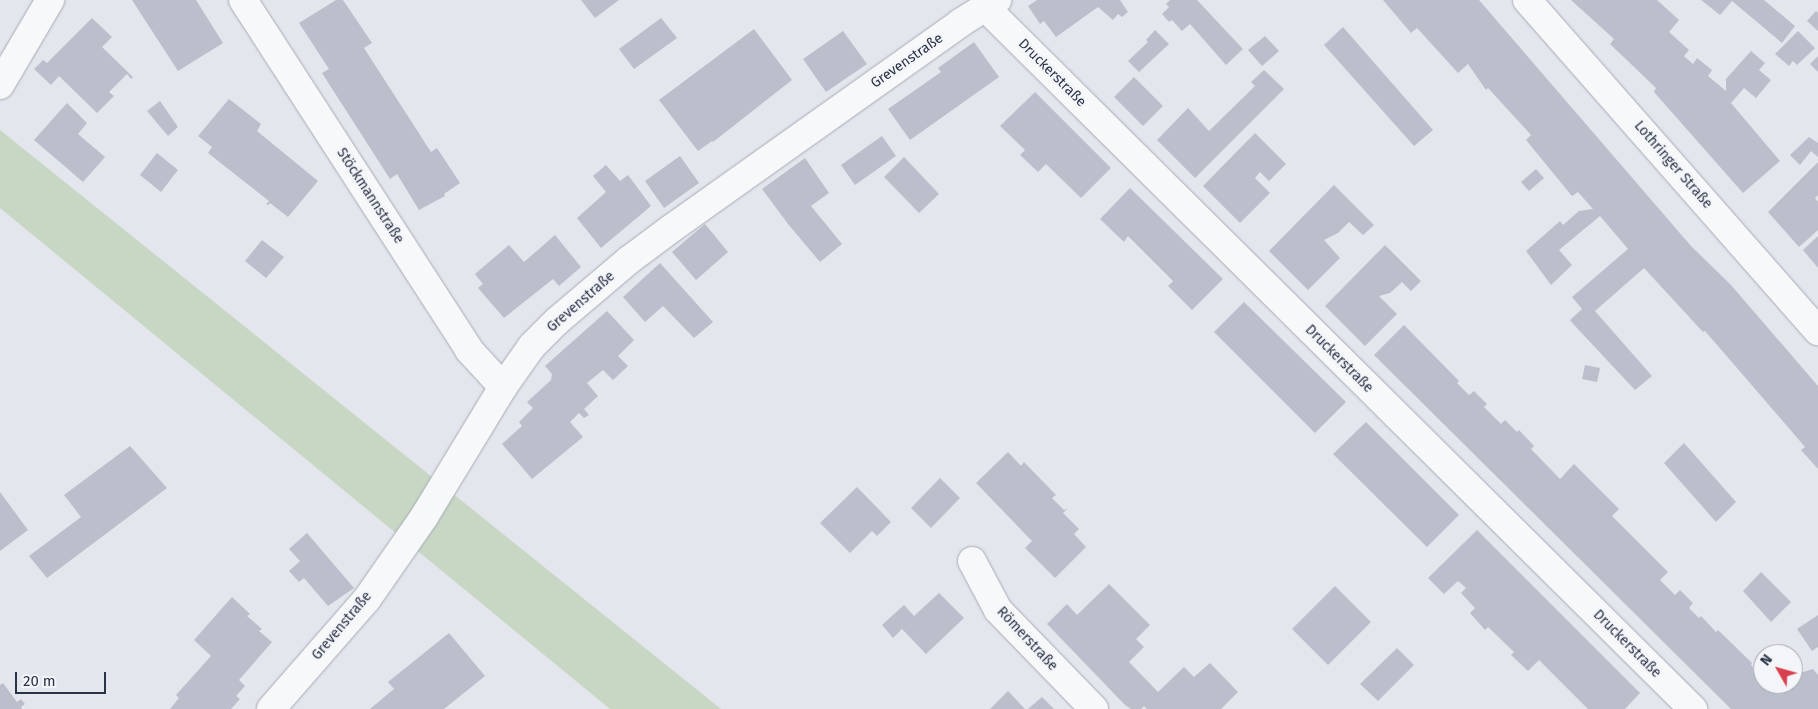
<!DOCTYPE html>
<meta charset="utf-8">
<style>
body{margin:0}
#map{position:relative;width:1818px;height:709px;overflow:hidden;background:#e3e6ec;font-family:"Fira Sans",sans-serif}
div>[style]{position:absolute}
.green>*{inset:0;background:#c8d7c4}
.building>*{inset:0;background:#babfcb}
.roads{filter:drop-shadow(0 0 1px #a7acb7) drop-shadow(0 0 1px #a7acb7)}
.minor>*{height:28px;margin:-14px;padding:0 14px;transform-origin:14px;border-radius:14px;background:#f6f8fa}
.tertiary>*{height:28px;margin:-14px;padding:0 14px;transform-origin:14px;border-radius:14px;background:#f6f8fa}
span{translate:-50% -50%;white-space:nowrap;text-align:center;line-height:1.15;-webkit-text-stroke:4.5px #f3f5f9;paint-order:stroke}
.street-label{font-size:14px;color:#293246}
.north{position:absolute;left:1753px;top:644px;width:50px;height:50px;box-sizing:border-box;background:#f3f5f9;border:1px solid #a2a7b1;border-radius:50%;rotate:308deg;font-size:14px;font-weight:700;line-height:20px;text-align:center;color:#293246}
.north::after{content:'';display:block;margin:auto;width:18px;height:22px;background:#d94050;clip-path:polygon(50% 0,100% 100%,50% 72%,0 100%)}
.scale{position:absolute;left:15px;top:672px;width:91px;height:22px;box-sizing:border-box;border:2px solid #293246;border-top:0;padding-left:6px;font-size:15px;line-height:18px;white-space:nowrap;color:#293246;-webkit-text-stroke:4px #f3f5f9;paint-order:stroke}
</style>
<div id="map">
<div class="green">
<div style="clip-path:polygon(0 130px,721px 709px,610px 709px,0 208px)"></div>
</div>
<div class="building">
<div style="clip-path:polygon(132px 0,196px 0,223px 43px,178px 71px)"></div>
<div style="clip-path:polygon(336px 0,343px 0,372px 43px,364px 48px,431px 152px,437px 148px,460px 183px,444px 194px,445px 196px,419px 210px,397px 174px,390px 179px,322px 73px,329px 69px,299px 23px)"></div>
<div style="clip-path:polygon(581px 0,619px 0,595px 18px)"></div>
<div style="clip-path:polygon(1037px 0,1120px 0,1128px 12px,1122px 17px,1118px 14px,1113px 20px,1098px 7px,1056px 37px,1044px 21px,1040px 24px,1028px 6px)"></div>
<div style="clip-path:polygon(1170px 0,1197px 0,1243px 49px,1226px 65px,1190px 24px,1182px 31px,1172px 20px,1169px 22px,1162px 14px,1169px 7px,1166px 4px)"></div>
<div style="clip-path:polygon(1383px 0,1479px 0,1691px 246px,1731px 285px,1818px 386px,1818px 469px,1801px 450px,1805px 447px,1756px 390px,1705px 331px,1703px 332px,1644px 268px,1595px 311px,1652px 376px,1635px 390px,1576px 327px,1570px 320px,1582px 309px,1572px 297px,1628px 249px,1600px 216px,1559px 250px,1572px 265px,1551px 285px,1526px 251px,1560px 221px,1563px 225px,1579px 211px,1593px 209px,1578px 192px,1572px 196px,1526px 140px,1531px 135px,1488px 88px,1486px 90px,1468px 64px,1458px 73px,1417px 28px,1411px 33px)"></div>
<div style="clip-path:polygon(1571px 0,1657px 0,1679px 20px,1669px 32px,1689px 50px,1684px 56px,1693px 64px,1697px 58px,1712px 70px,1708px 76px,1726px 91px,1726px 79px,1751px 51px,1765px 63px,1759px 70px,1771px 80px,1756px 98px,1744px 88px,1731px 103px,1780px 161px,1743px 193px,1654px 92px,1656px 88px,1610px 44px,1614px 39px)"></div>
<div style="clip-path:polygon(1701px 0,1764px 0,1795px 26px,1782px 43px,1732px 1px,1720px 15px)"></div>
<div style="clip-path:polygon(1816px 11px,1818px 13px,1818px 31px,1807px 21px)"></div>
<div style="clip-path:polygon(92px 18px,112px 37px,102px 47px,133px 77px,131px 79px,127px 74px,109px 92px,114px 96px,97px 113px,59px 76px,51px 85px,34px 69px,43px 60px,47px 63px)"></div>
<div style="clip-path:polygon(661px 18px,677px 38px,634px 69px,619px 49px)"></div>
<div style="clip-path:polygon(1343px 27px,1433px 130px,1414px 146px,1324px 45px)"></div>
<div style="clip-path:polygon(754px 29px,792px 80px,713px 142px,712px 141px,698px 151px,659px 100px)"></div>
<div style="clip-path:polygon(1155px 30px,1169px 44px,1139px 72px,1128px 61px,1148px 42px,1146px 40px)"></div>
<div style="clip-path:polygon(843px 31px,867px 64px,826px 92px,803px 59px)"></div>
<div style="clip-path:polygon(1798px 31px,1815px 48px,1797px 65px,1793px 61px,1789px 66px,1775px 54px)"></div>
<div style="clip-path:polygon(1265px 36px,1279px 51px,1262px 66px,1248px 50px)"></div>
<div style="clip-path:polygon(974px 42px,999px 77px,910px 140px,888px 109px,941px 72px,938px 68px)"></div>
<div style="clip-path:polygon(1818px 56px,1818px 72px,1810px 64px)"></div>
<div style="clip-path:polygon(1264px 70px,1284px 89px,1195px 178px,1157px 140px,1188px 108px,1209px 131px,1255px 86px,1251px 82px)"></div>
<div style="clip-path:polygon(1134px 77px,1163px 106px,1143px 126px,1114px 97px)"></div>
<div style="clip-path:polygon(1035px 92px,1111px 168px,1081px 198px,1046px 164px,1038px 172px,1020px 155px,1025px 150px,1000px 126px)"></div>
<div style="clip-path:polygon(229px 99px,261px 124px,257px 131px,318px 181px,288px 217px,270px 203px,268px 205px,266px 204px,269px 201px,208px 153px,212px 147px,198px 136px)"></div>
<div style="clip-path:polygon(160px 101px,178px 127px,168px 136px,147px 111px)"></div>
<div style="clip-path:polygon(67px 103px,87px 123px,78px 134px,105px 157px,83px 182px,34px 140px)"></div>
<div style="clip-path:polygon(1255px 133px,1286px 164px,1269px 181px,1260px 172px,1255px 178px,1270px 193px,1240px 223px,1203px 186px)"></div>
<div style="clip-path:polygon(882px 136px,896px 156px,855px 185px,841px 165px)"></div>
<div style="clip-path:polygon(1809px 137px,1818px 143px,1818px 157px,1811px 151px,1800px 165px,1790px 155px)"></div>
<div style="clip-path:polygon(157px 153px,178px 170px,161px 192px,140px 175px)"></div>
<div style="clip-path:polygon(680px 156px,699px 183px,664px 208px,645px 181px)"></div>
<div style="clip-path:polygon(904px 157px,939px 194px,919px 213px,884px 177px)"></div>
<div style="clip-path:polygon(805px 158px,829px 193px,811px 206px,842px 244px,820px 262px,788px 224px,762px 189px)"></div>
<div style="clip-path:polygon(1818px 162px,1818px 195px,1815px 198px,1818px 202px,1818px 230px,1799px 247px,1768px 212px)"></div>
<div style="clip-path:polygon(606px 165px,620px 181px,628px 175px,651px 206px,601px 248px,577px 218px,606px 192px,593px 176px)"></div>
<div style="clip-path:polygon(1536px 169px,1544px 178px,1529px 191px,1521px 182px)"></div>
<div style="clip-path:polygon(1334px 185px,1374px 225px,1363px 235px,1349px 222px,1338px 233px,1324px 240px,1340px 258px,1308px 290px,1269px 251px)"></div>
<div style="clip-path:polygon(1130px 188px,1223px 279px,1192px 310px,1168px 286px,1173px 281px,1128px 236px,1124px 242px,1100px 219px)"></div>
<div style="clip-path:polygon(705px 224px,728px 252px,696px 280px,672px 252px)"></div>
<div style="clip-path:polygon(555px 235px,581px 267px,559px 286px,553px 279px,504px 318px,478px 288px,483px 284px,475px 274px,509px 245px,524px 262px)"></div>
<div style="clip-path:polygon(1818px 236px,1818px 268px,1803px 250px)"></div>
<div style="clip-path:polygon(262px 240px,284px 257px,266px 278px,245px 261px)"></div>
<div style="clip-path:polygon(1385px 245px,1421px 281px,1411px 291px,1402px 282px,1390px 293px,1379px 296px,1397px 314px,1365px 346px,1325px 306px)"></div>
<div style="clip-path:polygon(660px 263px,713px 322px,694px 338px,663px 306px,645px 322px,623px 297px)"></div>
<div style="clip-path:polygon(1244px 302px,1346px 402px,1315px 433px,1214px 332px)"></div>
<div style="clip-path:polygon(607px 311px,634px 340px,618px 356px,628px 366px,613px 380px,603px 370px,587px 383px,598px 396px,584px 409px,589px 415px,584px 418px,579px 413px,570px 422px,583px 437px,532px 479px,502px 444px,522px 426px,519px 422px,533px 408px,527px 402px,551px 380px,552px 374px,545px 366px)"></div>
<div style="clip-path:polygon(1404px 325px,1459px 381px,1457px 383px,1469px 395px,1474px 391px,1487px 404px,1484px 407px,1501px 424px,1505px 420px,1517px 432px,1519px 430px,1534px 446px,1531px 449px,1560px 479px,1574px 464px,1619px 509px,1612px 516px,1668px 572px,1660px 580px,1675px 595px,1680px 590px,1693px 603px,1689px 608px,1699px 618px,1701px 616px,1716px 632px,1718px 630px,1752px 663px,1751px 665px,1763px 677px,1763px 684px,1793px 684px,1793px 675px,1813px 669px,1818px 675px,1818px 709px,1731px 709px,1374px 355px)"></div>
<div style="clip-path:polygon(1585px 365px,1600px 368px,1597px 382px,1582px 379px)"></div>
<div style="clip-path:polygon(1366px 422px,1459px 515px,1427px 547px,1333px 454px)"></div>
<div style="clip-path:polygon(1684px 443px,1736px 502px,1716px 522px,1664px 463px)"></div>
<div style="clip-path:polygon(130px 446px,167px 488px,47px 578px,29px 556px,81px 517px,64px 495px)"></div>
<div style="clip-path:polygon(1008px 452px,1021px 466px,1024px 462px,1056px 495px,1052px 498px,1064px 510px,1068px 508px,1063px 513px,1079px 529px,1074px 534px,1086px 547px,1055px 578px,1025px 548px,1032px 541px,976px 483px)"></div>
<div style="clip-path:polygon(940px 478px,960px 498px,931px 528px,911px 508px)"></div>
<div style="clip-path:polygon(857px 487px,891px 522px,877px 536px,872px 531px,850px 553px,820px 523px)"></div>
<div style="clip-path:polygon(0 492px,28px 530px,0 551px)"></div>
<div style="clip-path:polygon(1477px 530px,1640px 693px,1625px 709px,1588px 709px,1539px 660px,1528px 671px,1511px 655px,1514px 652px,1488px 627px,1485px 630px,1470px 613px,1475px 608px,1461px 593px,1466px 588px,1458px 581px,1444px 594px,1428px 578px)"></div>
<div style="clip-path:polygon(307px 533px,354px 588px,328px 606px,304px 578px,299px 582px,289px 571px,300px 561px,289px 549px)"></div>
<div style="clip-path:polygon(1761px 572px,1791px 602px,1771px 622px,1743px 591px)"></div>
<div style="clip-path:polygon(1109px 584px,1150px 625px,1136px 639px,1144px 647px,1129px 662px,1158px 692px,1184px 667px,1194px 677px,1210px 663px,1238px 692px,1221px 709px,1147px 709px,1144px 706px,1141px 709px,1131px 709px,1125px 705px,1047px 624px,1067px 604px,1077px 615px)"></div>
<div style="clip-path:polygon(1335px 586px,1371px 622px,1328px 665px,1292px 629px)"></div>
<div style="clip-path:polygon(939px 593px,964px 618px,926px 654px,902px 629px,893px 638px,882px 625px,904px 605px,914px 616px)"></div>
<div style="clip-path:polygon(232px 597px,250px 614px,247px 616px,262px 629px,259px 631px,272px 642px,239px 680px,245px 686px,236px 696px,240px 699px,231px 709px,170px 709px,179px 698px,176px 695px,211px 656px,194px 640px)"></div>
<div style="clip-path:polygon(1818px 615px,1818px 647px,1812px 651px,1797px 629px)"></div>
<div style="clip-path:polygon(449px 633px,485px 676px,444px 709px,370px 709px,394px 689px,388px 682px)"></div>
<div style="clip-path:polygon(1397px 648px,1414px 665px,1378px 701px,1360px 684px)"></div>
<div style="clip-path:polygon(3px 683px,17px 702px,21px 699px,25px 704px,21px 707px,22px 709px,0 709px,0 685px)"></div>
<div style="clip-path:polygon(1008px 691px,1025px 709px,990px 709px)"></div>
<div style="clip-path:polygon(1042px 697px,1054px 709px,1028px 709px)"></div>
</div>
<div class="roads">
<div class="minor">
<div style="left:243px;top:0;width:417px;rotate:57.1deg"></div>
<div style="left:469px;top:350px;width:50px;rotate:47.4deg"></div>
<div style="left:986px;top:8px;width:996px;rotate:44.76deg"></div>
<div style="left:0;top:85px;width:99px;rotate:-59.5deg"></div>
<div style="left:972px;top:561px;width:55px;rotate:62deg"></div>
<div style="left:998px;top:610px;width:138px;rotate:45.9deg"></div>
<div style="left:271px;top:709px;width:146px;rotate:-48.9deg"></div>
<div style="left:367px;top:599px;width:100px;rotate:-55.2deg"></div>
<div style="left:424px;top:517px;width:152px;rotate:-58.7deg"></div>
<div style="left:503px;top:387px;width:50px;rotate:-54.7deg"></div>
<div style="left:532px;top:346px;width:35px;rotate:-45deg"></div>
<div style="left:557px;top:321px;width:94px;rotate:-40.3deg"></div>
<div style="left:629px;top:260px;width:54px;rotate:-36.7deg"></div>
<div style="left:672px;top:228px;width:354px;rotate:-35.4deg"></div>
<div style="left:960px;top:23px;width:44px;rotate:-31.9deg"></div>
</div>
<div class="tertiary">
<div style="left:1527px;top:0;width:441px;rotate:48.7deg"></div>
</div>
</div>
<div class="street-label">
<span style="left:907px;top:61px;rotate:-35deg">Grevenstraße</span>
<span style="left:1052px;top:73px;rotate:45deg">Druckerstraße</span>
<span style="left:1673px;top:165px;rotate:49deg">Lothringer Straße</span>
<span style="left:370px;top:196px;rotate:57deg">Stöckmannstraße</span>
<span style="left:581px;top:302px;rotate:-41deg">Grevenstraße</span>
<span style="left:1339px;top:359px;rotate:45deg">Druckerstraße</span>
<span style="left:342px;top:626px;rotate:-50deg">Grevenstraße</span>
<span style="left:1027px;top:639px;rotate:47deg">Römerstraße</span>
<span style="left:1627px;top:644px;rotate:45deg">Druckerstraße</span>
</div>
<div class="north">N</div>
<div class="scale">20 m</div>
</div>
